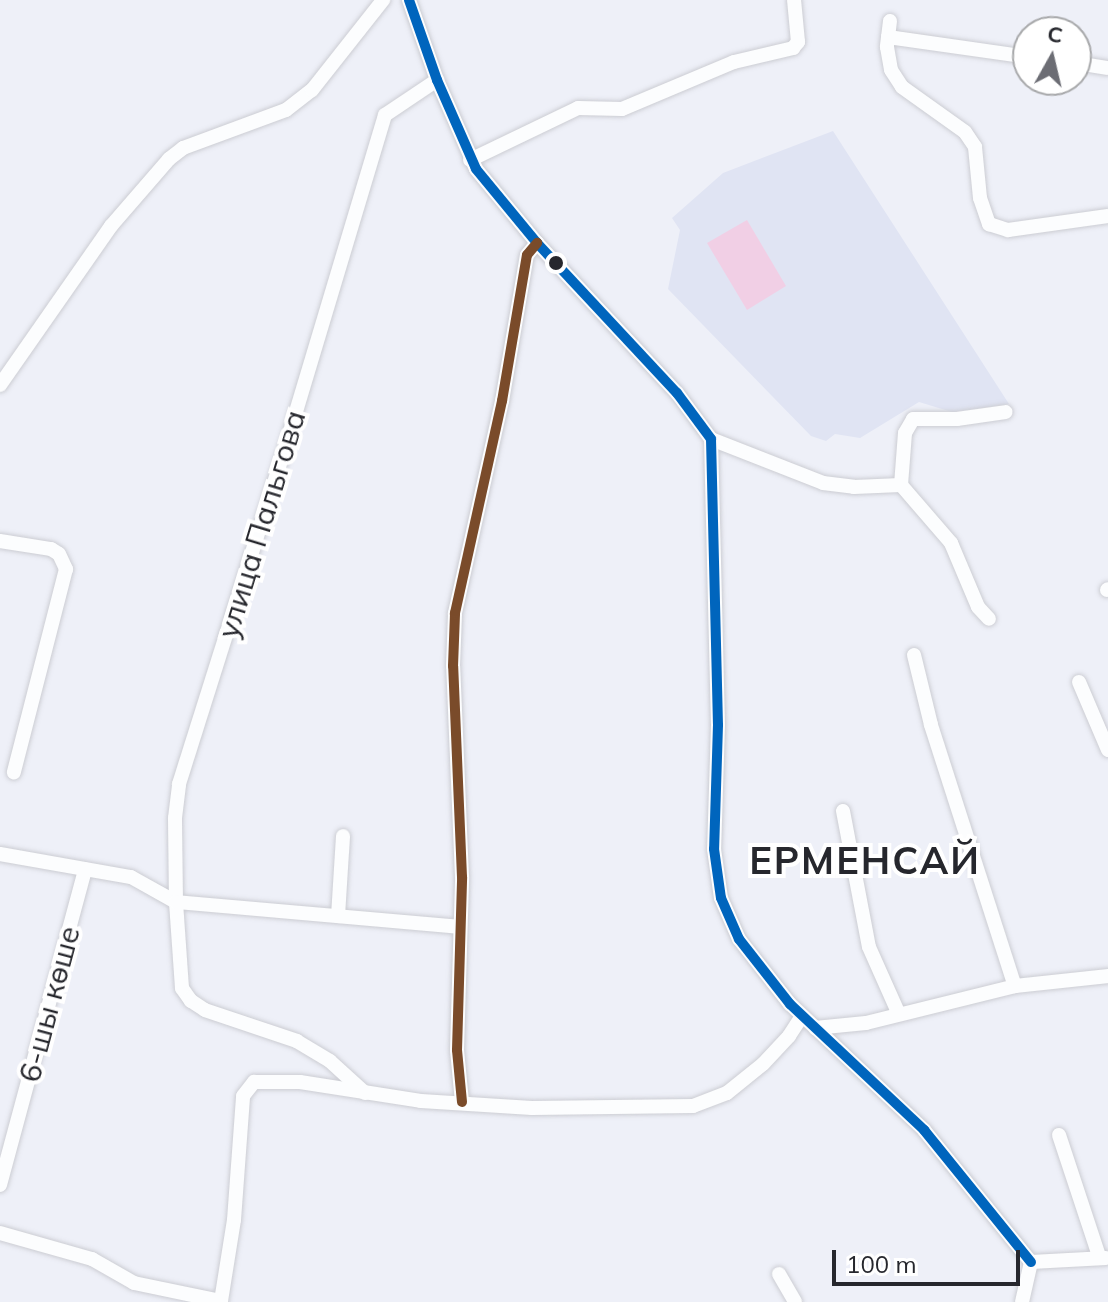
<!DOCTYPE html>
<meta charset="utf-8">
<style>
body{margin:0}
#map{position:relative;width:1108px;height:1302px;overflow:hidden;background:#eef0f8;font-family:Mulish,sans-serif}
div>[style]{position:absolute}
.built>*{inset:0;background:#e0e4f3}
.green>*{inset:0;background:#f1cfe5}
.roads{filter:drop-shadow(0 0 2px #cccdd3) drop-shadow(0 0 2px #cccdd3)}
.minor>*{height:14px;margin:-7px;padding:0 7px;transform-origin:7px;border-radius:7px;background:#fcfdfe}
.bus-1>*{height:10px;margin:-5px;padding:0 5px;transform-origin:5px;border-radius:5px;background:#0065bd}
.bus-2>*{height:10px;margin:-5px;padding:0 5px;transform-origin:5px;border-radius:5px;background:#7a4b2a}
.dots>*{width:22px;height:22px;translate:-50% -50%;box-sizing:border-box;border:4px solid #fff;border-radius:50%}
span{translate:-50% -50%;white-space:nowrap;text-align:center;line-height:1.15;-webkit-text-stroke:8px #fff;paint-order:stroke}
.street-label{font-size:30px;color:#26272d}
.district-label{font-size:38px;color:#26272d;font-weight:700;letter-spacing:2px}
.north{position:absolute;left:1012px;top:16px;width:80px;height:80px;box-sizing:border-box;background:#fff;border:2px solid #a8a9ab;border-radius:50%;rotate:8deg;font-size:22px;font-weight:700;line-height:32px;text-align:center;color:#26272d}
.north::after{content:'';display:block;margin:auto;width:28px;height:36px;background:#6c6d74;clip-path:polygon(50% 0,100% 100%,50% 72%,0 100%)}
.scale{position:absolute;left:832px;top:1250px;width:188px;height:36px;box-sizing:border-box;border:4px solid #26272d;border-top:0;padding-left:10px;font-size:24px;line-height:28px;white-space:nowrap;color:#26272d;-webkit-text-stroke:6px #fff;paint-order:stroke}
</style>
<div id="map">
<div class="built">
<div style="clip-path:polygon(833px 131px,1009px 404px,952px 412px,919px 402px,860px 438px,835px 434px,826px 441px,811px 436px,668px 289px,680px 230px,672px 218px,723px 173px)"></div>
</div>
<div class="green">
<div style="clip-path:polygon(747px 220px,786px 286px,747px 310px,707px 243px)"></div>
</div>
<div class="roads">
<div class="minor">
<div style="left:409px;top:0;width:85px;rotate:70.7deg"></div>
<div style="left:437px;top:80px;width:97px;rotate:66.3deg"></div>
<div style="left:476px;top:169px;width:96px;rotate:50.5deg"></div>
<div style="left:537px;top:243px;width:205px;rotate:47deg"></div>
<div style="left:677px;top:393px;width:57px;rotate:53.5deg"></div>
<div style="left:711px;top:439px;width:286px;rotate:88.6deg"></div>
<div style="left:718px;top:725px;width:124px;rotate:91.8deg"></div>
<div style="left:714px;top:849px;width:49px;rotate:81.9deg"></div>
<div style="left:721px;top:898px;width:45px;rotate:66.3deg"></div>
<div style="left:739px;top:939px;width:83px;rotate:51.9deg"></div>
<div style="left:790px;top:1004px;width:184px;rotate:43.2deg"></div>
<div style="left:924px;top:1130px;width:170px;rotate:51deg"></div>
<div style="left:890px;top:21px;width:26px;rotate:97deg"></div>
<div style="left:887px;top:47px;width:23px;rotate:80deg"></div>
<div style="left:891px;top:70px;width:20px;rotate:57deg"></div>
<div style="left:902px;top:87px;width:77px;rotate:35.5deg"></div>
<div style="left:965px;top:132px;width:18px;rotate:56deg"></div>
<div style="left:975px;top:147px;width:51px;rotate:84.4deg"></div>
<div style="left:980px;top:198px;width:28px;rotate:71deg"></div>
<div style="left:989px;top:224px;width:20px;rotate:18deg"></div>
<div style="left:1008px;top:230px;width:101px;rotate:-8deg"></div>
<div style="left:888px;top:37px;width:141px;rotate:8.1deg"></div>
<div style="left:1076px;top:63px;width:32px;rotate:9deg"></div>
<div style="left:470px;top:160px;width:120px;rotate:-25.7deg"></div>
<div style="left:578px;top:108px;width:44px;rotate:1.3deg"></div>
<div style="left:622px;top:109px;width:121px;rotate:-22.8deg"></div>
<div style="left:734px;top:62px;width:61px;rotate:-13.3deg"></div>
<div style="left:793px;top:48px;width:8px;rotate:-50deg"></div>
<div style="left:798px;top:42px;width:42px;rotate:-95.4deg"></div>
<div style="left:0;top:385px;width:194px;rotate:-55.1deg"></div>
<div style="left:111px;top:226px;width:89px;rotate:-49.1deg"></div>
<div style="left:169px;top:159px;width:18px;rotate:-38deg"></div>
<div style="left:183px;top:148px;width:110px;rotate:-20.3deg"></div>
<div style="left:286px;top:110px;width:33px;rotate:-38deg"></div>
<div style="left:312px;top:90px;width:115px;rotate:-51.7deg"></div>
<div style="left:711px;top:439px;width:120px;rotate:21.4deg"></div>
<div style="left:823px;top:483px;width:31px;rotate:7deg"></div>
<div style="left:854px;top:487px;width:47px;rotate:-2.4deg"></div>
<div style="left:901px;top:485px;width:52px;rotate:-85.6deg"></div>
<div style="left:905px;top:433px;width:16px;rotate:-60deg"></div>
<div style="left:913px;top:419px;width:44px"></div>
<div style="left:957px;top:419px;width:49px;rotate:-8.1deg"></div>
<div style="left:901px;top:485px;width:77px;rotate:49.2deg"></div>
<div style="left:951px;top:543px;width:69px;rotate:67.1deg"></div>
<div style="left:978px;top:607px;width:16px;rotate:47deg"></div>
<div style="left:0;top:541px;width:52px;rotate:8.9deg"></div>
<div style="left:51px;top:549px;width:9px;rotate:32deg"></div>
<div style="left:59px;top:554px;width:17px;rotate:65deg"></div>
<div style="left:66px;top:569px;width:210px;rotate:104.4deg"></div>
<div style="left:1107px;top:590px;width:1px;rotate:-45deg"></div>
<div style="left:914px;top:655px;width:72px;rotate:76.3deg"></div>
<div style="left:931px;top:725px;width:274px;rotate:72.2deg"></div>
<div style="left:1079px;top:682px;width:74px;rotate:66.9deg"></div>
<div style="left:843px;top:811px;width:138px;rotate:79.2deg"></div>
<div style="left:869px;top:947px;width:71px;rotate:66deg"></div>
<div style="left:0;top:854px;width:133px;rotate:10deg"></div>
<div style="left:131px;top:877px;width:51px;rotate:29.1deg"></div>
<div style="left:176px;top:902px;width:84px;rotate:-90.7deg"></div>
<div style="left:175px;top:818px;width:34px;rotate:-83deg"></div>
<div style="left:179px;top:784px;width:345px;rotate:-72.5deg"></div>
<div style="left:283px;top:455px;width:355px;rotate:-73.3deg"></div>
<div style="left:385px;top:115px;width:63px;rotate:-33.9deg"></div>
<div style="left:338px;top:916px;width:80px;rotate:-86.4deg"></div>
<div style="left:815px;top:1028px;width:51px;rotate:-5.6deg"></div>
<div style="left:866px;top:1023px;width:154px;rotate:-13.9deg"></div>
<div style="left:1015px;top:986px;width:94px;rotate:-6.1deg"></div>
<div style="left:365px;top:1093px;width:47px;rotate:-137.6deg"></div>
<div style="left:330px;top:1061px;width:39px;rotate:-149deg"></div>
<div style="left:297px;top:1041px;width:97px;rotate:-161.4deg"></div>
<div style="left:205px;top:1010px;width:17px;rotate:-147deg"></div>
<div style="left:191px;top:1001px;width:16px;rotate:-125deg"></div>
<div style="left:182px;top:988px;width:86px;rotate:-94deg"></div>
<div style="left:176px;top:902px;width:285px;rotate:5deg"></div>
<div style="left:462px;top:1102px;width:52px;rotate:-95.5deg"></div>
<div style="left:457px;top:1050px;width:173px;rotate:-88.3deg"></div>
<div style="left:462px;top:877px;width:211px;rotate:-92.4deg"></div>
<div style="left:453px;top:666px;width:53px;rotate:-87.8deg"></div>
<div style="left:455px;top:613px;width:217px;rotate:-77.5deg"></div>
<div style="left:502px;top:401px;width:148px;rotate:-80.3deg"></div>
<div style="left:527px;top:255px;width:16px;rotate:-50deg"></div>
<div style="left:1059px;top:1135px;width:127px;rotate:71.7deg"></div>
<div style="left:0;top:1185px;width:327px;rotate:-74.9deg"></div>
<div style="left:0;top:1233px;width:96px;rotate:15.8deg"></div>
<div style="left:92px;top:1259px;width:48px;rotate:29.7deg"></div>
<div style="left:134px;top:1283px;width:89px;rotate:11.7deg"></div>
<div style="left:221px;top:1301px;width:82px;rotate:-80.9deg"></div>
<div style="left:234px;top:1220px;width:124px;rotate:-85.8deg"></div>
<div style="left:243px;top:1096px;width:18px;rotate:-52deg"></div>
<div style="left:254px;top:1082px;width:46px"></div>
<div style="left:300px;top:1082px;width:122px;rotate:8.9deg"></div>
<div style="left:421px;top:1101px;width:111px;rotate:3.6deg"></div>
<div style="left:532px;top:1108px;width:161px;rotate:-0.7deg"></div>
<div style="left:693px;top:1106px;width:36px;rotate:-21deg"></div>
<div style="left:727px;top:1093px;width:46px;rotate:-38.9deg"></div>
<div style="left:763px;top:1064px;width:38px;rotate:-47deg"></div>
<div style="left:789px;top:1036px;width:24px;rotate:-57deg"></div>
<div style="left:1031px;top:1262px;width:75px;rotate:-3.1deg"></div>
<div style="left:779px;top:1274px;width:32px;rotate:60deg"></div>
<div style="left:1022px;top:1302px;width:41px;rotate:-77.3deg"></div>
</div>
</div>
<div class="bus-1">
<div style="left:409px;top:0;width:85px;rotate:70.7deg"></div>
<div style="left:437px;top:80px;width:97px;rotate:66.3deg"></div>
<div style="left:476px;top:169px;width:96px;rotate:50.5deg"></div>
<div style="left:537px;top:243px;width:205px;rotate:47deg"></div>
<div style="left:677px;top:393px;width:57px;rotate:53.5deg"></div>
<div style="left:711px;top:439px;width:286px;rotate:88.6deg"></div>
<div style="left:718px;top:725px;width:124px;rotate:91.8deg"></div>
<div style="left:714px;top:849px;width:49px;rotate:81.9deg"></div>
<div style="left:721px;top:898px;width:45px;rotate:66.3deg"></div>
<div style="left:739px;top:939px;width:83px;rotate:51.9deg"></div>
<div style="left:790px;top:1004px;width:184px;rotate:43.2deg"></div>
<div style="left:924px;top:1130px;width:170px;rotate:51deg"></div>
</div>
<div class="bus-2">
<div style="left:462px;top:1102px;width:52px;rotate:-95.5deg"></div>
<div style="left:457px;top:1050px;width:173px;rotate:-88.3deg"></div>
<div style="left:462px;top:877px;width:211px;rotate:-92.4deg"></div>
<div style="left:453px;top:666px;width:53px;rotate:-87.8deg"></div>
<div style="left:455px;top:613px;width:217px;rotate:-77.5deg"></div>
<div style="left:502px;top:401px;width:148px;rotate:-80.3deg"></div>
<div style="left:527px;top:255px;width:16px;rotate:-50deg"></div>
</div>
<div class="dots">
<div style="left:556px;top:263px;background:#26272d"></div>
</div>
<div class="street-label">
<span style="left:261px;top:524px;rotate:-73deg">улица Пальгова</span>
<span style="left:49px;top:1004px;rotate:-75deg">6-шы көше</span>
</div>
<div class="district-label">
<span style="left:865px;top:861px">ЕРМЕНСАЙ</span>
</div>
<div class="north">С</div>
<div class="scale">100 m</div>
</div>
